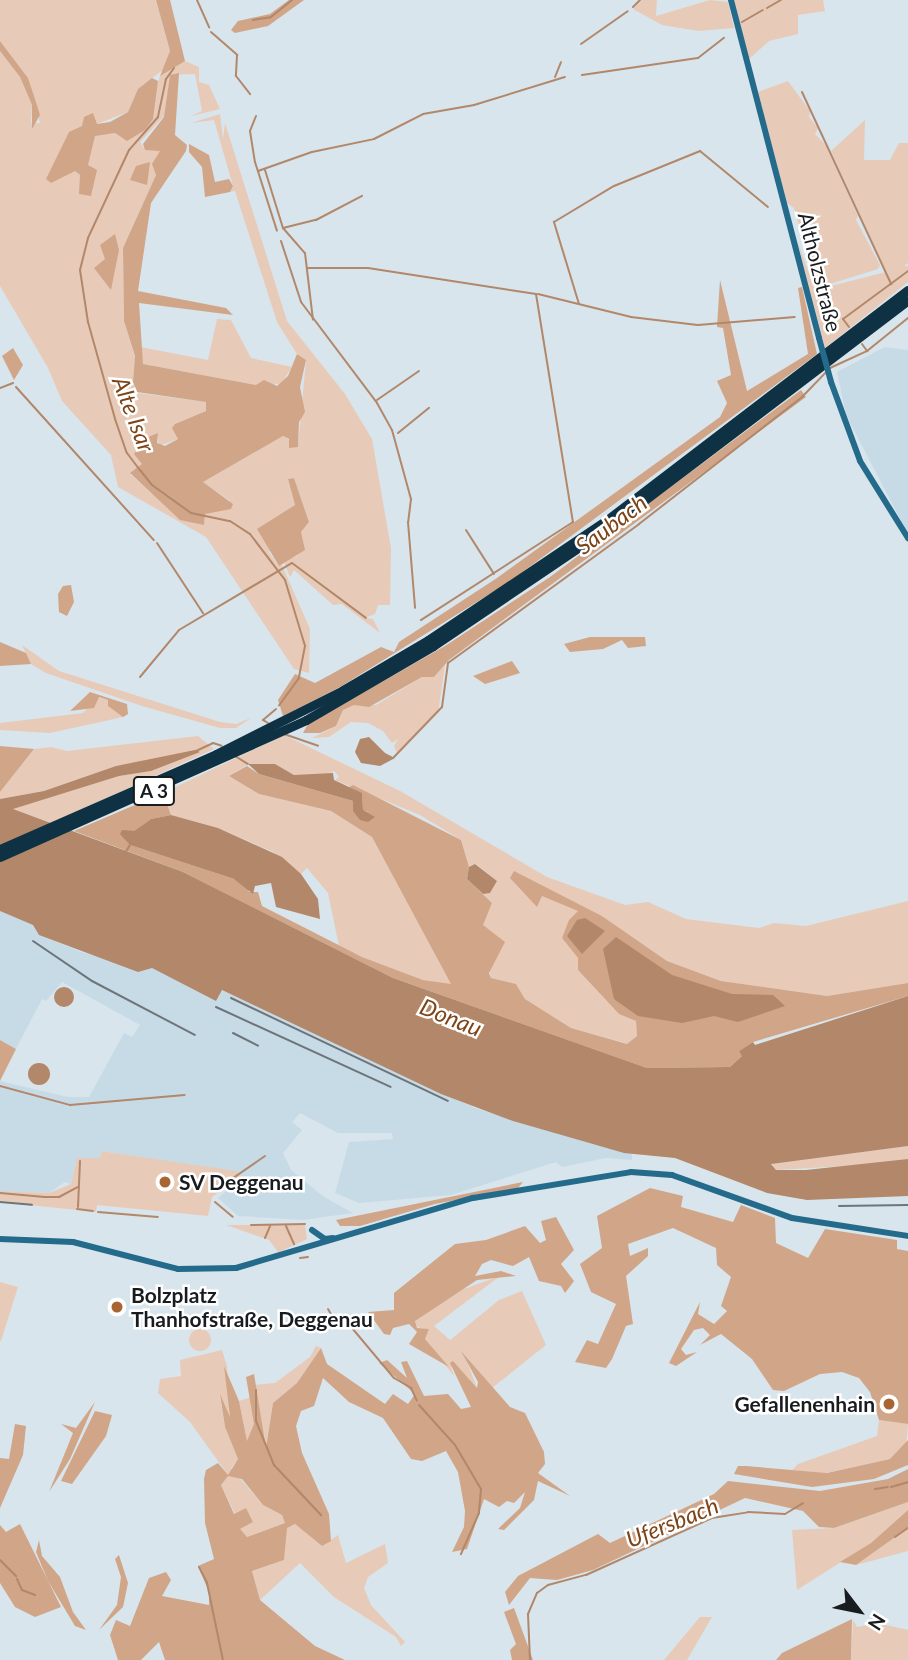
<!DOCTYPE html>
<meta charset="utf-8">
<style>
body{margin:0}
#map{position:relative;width:908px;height:1660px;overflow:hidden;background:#d8e5ec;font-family:Lato,sans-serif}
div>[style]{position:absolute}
.built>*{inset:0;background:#c7dbe7}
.green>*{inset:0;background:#e7cbb8}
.round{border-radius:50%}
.forest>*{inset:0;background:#d1a587}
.water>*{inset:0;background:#b2876a}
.stream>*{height:2px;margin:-1px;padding:0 1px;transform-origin:1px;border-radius:1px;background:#b2876a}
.secondary>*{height:6px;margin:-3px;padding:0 3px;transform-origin:3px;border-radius:3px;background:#246a8b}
.highway>*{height:9px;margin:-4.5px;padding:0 4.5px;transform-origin:4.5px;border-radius:4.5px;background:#0e3243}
.rail>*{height:2px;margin:-1px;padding:0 1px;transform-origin:1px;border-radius:1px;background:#6d757a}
.secondary-bridge>*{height:6px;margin:-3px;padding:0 3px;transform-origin:3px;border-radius:3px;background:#246a8b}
.dots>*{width:19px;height:19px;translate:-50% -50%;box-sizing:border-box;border:4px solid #fff;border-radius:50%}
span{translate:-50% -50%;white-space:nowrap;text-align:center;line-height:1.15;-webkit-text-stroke:5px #fff;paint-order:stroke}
.shield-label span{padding:2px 5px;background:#fff;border:2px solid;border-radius:5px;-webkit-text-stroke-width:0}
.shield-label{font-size:19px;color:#181c1f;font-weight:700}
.street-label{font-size:21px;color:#181c1f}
.poi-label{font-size:21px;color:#181c1f;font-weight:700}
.left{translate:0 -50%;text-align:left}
.right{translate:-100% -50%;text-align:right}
.water-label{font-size:23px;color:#7d4517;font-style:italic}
.north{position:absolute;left:824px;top:1576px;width:70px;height:70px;-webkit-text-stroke:5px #fff;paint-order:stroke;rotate:122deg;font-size:19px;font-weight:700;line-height:28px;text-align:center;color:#181c1f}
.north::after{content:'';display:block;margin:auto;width:24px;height:32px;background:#181c1f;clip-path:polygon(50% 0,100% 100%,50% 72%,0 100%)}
</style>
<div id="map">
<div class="built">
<div style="clip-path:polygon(885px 347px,908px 350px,908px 534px,846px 415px,837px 372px)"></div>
<div style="clip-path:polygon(0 911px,33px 925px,39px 935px,84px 953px,152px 968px,216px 1000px,221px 990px,475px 1108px,595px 1145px,632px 1151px,632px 1160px,606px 1158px,562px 1167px,556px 1162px,451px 1195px,359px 1203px,335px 1193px,349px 1142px,393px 1139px,392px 1133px,338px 1133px,300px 1113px,292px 1122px,302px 1130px,283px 1153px,291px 1170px,324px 1197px,353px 1213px,303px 1220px,238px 1216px,218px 1198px,241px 1178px,237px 1172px,101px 1151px,100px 1158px,77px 1158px,71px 1184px,65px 1182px,49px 1193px,0 1191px,0 1081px,68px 1097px,89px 1097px,124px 1033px,132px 1037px,140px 1025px,62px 982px,46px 1001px,42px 999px,16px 1049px,0 1040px)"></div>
</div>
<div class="green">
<div style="clip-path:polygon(0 0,156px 0,170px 51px,164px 69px,138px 89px,128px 112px,97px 124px,75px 171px,80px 175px,95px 135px,115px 133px,122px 138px,142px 129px,160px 76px,176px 63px,185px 61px,199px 67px,199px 82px,209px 85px,220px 109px,191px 116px,202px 111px,195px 74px,170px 75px,165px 115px,140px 142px,145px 150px,161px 150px,156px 175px,123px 248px,124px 321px,135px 357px,133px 383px,137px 393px,207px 402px,206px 411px,175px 424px,178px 439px,159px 446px,157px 433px,143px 464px,130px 474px,160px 501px,204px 525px,205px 514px,230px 501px,203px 482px,283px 436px,298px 446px,306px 360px,297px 354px,277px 322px,235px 191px,230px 192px,233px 186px,214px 120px,191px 123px,220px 114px,223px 139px,225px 123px,287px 321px,345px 394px,372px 439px,391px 548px,390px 605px,378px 605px,375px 614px,365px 618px,373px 619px,380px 633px,342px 604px,333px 605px,294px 570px,290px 577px,283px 560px,297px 556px,301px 532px,309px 522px,294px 478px,288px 479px,295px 505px,269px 552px,278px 565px,281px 563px,310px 629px,309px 673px,294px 669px,206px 537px,118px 487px,111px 455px,62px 401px,48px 368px,0 286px,0 51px,20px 77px,32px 105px,31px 123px,40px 123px,28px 78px,0 41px)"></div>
<div style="clip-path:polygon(642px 0,657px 0,656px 16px,710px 0,728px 2px,734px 28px,698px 31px,662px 25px,633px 9px)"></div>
<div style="clip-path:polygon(823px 0,825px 11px,798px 15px,798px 34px,769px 41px,749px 59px,734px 0)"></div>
<div style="clip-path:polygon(788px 81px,810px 111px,809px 117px,818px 128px,815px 134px,825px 144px,858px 216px,856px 220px,880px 265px,878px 269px,817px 288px,794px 208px,787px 203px,758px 92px)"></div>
<div style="clip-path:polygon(865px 120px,864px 160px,890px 160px,899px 143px,908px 143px,908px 263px,904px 266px,908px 266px,908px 282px,825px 348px,797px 240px,815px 290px,886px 272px,831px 151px)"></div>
<div style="clip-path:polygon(217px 319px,231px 320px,251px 358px,292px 367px,281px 384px,256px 385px,143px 364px,140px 347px,208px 360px)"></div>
<div style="clip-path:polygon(22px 645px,59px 671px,220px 722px,236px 724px,251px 718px,236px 728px,220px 728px,142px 706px,46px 673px,31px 664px)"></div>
<div style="clip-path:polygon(445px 665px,438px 713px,397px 753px,394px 746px,398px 739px,392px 743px,383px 731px,368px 723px,351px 722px,329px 737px,312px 738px,336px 726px,343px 710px,353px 704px,376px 705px,422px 677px,434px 677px)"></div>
<div style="clip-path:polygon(98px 697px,108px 700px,123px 717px,50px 733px,0 730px,0 723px,83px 713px)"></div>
<div style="clip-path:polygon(284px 735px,400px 791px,547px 877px,625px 905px,648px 902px,686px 919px,759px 928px,774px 923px,806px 926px,908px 901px,908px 983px,827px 996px,721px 981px,667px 961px,602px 916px,514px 872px,537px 906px,542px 896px,579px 911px,562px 938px,579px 959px,578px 970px,619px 1014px,636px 1021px,637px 1036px,628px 1044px,571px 1028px,525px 999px,516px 984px,491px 978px,482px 925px,492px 903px,483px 894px,490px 893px,497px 881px,476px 864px,469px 867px,461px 840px,420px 815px,335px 780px,339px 777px,334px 771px,324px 776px,294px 775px,275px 764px,249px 764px,229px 776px,259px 794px,331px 811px,372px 837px,452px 985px,423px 980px,362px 957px,339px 946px,328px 893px,307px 868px,301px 874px,273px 852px,218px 828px,171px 815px,163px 793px)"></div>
<div style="clip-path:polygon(198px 736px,214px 749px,52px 823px,12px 809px,119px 776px,151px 771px,199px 752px,116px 766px,44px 791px,0 799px,0 792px,34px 749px,51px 747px,67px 751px)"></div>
<div style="clip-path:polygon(908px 1146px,908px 1159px,862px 1165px,776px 1170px,771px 1163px)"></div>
<div style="clip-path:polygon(101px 1151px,237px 1171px,241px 1177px,212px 1197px,208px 1216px,97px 1205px,96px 1212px,0 1202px,0 1191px,49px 1193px,71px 1184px,77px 1158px,100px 1158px)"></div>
<div style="clip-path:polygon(226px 1225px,305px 1225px,307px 1239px,279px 1252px,285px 1254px,265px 1260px,279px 1253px,269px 1240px)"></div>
<div style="clip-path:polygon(500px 1276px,434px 1326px,450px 1340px,499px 1300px,522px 1291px,546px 1345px,492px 1388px,464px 1354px,477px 1388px,460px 1369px,451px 1367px,454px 1376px,425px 1339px,428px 1330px,417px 1327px,415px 1321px,453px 1293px)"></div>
<div style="clip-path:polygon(0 1282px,18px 1287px,1px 1341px,0 1341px)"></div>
<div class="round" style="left:189px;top:1329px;width:22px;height:22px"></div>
<div style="clip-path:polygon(316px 1346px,321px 1348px,297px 1383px,273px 1403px,266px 1448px,253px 1385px,275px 1383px,310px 1357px)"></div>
<div style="clip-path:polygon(222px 1350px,227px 1366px,230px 1422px,220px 1396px,225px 1427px,238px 1459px,231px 1468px,263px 1505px,282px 1515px,285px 1523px,247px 1537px,239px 1529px,253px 1522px,246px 1509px,235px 1514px,221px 1485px,228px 1475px,190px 1422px,158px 1393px,160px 1379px,181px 1376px,180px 1360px)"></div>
<div style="clip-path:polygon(252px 1397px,254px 1425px,247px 1442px,239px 1401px)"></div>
<div style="clip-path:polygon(879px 1420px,908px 1424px,906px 1447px,890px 1459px,826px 1473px,792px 1470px,798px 1464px,877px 1436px)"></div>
<div style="clip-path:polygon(908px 1502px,908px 1510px,871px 1543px,797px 1590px,792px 1530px,834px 1528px)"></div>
<div style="clip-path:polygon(295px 1524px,322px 1546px,338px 1535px,346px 1563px,385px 1544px,388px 1563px,368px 1577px,364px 1588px,371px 1605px,405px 1642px,401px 1646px,396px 1637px,334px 1597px,300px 1563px,260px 1600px,252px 1571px,284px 1560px,286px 1528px)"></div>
<div style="clip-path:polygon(908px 1528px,908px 1551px,856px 1565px)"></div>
<div style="clip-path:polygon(700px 1617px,712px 1617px,687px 1660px,664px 1660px)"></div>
<div style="clip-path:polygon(853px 1620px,857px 1627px,878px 1623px,908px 1630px,908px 1660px,851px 1660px)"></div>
</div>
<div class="forest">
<div style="clip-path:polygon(156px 0,170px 0,185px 61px,160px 76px,170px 51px)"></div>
<div style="clip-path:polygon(289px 0,304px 0,268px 26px,235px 33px,231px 30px,238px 21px,270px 14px)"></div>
<div style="clip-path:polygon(0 41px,28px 78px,34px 96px,40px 115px,32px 129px,32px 105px,20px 77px,0 51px)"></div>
<div style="clip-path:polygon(179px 73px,175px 135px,187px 145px,186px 151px,151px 203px,138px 291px,226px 308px,233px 315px,139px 303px,143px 364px,256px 385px,264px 380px,277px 386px,288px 376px,297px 354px,306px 360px,300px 387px,305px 412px,299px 422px,298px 447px,289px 448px,289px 439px,283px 436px,203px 482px,233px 504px,231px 509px,205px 514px,204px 525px,180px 520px,130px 473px,142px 464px,134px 454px,146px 438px,158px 433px,157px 443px,165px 446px,178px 439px,172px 428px,175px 424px,206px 411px,206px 402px,137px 392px,133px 382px,135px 356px,124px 321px,123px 248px,156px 175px,152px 164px,160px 151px,145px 150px,143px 144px,164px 117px,170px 75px)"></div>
<div style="clip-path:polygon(152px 78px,158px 81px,153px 119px,145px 130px,127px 141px,115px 133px,95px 136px,88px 165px,97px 170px,91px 196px,79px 194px,80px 175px,75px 171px,51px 183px,46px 179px,69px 132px,82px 126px,84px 117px,93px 113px,97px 124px,110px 122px,128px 112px,138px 89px)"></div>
<div style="clip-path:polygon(189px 144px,209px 155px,215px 182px,229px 179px,233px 186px,230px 192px,205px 197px,202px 167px,189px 152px)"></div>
<div style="clip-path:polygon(150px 162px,147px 185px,130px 180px,136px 166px)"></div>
<div style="clip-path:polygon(115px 234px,119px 250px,111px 290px,94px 268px,105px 259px,100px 245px)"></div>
<div style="clip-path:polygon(720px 280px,747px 391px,808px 354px,798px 288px,802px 287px,817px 354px,509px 582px,340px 687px,283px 716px,278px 700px,295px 674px,315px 683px,381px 647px,394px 652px,399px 642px,497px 578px,720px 417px,727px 403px,717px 381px,731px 375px,723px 328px,717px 327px)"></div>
<div style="clip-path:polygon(13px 348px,23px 365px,14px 380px,2px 356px)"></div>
<div style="clip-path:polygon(801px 390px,806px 397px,449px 660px,434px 677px,422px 677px,369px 707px,354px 705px,343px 710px,336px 726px,320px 733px,303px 733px,308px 724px,445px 646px,550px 577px)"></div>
<div style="clip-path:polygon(294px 478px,309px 522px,301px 532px,305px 550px,279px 566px,257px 529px,295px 505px,288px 479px)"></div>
<div style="clip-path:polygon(71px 585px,74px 602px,67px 616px,59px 612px,58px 594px,63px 586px)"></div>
<div style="clip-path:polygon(590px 637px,645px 637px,646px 646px,628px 648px,622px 640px,603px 649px,570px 652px,564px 644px)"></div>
<div style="clip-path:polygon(0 642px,26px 653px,31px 664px,0 666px)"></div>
<div style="clip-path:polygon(512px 661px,520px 673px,485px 684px,473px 676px)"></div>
<div style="clip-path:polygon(90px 692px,127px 704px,128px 714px,123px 717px,108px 706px,108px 700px,99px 697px,94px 708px,70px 711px)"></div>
<div style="clip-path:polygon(0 746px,34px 749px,0 792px)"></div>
<div style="clip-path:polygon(247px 766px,259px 774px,353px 801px,353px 811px,370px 812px,363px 811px,362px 794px,349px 787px,353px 785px,461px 840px,469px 867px,467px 879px,492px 903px,483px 925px,505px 942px,489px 973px,491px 978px,516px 984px,525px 999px,571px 1028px,627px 1044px,637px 1036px,636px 1021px,619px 1014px,578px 970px,578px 958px,562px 938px,569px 920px,578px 911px,542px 896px,537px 907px,510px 878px,514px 871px,602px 916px,667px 961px,721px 981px,827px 996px,908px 983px,908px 996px,753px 1042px,739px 1051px,743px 1055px,730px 1067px,647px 1068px,393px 978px,183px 872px,74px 831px,163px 793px,171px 815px,151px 819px,134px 831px,130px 845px,234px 879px,247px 886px,249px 892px,258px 892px,262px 906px,362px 957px,423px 980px,451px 984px,372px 837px,331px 811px,259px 794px,229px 776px)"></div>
<div style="clip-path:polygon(0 1040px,16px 1049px,0 1081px)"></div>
<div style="clip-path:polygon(523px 1182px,518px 1188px,435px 1204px,360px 1226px,340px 1226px,336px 1220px)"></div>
<div style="clip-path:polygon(650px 1188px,683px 1196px,681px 1207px,733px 1222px,741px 1205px,775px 1218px,776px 1243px,808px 1258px,825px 1229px,897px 1240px,897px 1249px,908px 1251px,908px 1424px,879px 1420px,870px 1392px,859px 1378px,842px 1372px,820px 1374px,784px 1391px,773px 1390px,752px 1359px,721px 1334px,700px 1345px,710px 1335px,703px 1328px,694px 1330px,681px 1349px,686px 1355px,697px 1352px,676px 1366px,669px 1363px,700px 1302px,698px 1314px,714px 1324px,727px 1311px,721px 1306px,731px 1277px,717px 1265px,716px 1248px,673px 1228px,628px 1244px,630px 1256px,648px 1248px,648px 1256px,626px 1276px,633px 1324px,626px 1326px,612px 1359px,606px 1368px,575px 1362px,587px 1340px,598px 1344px,616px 1304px,591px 1292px,580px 1264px,602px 1248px,597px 1216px)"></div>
<div style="clip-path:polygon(556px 1217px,574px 1250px,561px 1264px,574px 1281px,565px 1293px,561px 1286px,539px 1281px,529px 1257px,513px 1266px,491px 1260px,482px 1264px,475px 1276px,501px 1271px,516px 1276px,477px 1280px,415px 1321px,417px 1328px,429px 1329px,425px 1339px,449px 1367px,409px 1344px,417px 1332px,409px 1324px,393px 1328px,390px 1335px,384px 1334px,368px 1312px,394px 1310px,394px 1293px,455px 1244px,486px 1240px,525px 1226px,540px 1243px,546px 1240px,541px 1221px)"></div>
<div style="clip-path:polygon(evenodd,321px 1348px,327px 1364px,385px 1404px,393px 1394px,408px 1404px,415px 1394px,379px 1363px,387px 1360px,407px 1378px,401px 1362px,407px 1361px,424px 1396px,448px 1394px,461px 1409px,471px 1407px,450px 1363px,453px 1361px,477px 1388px,478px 1382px,461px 1351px,510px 1407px,525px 1413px,544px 1452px,545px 1464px,538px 1473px,570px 1496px,538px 1481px,534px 1500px,504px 1530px,498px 1529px,520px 1508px,525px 1492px,514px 1503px,507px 1501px,499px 1507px,484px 1499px,467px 1549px,452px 1552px,464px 1527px,465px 1511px,458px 1472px,446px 1451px,422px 1461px,411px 1459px,383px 1418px,349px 1402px,323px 1378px,314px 1406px,301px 1411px,296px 1426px,302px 1453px,329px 1514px,331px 1541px,322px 1546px,295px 1524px,287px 1528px,284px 1560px,252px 1571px,260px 1600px,315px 1646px,345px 1660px,165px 1660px,159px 1642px,141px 1660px,118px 1660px,110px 1635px,116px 1620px,130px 1626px,149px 1578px,166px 1572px,171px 1580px,162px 1596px,209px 1605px,209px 1592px,198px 1566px,214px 1559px,205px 1523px,204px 1479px,206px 1470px,218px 1463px,228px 1475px,238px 1459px,225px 1427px,220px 1394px,230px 1417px,224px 1366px,239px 1401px,247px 1441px,254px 1424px,246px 1377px,254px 1374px,266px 1448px,273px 1403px,297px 1383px,321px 1348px,228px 1476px,242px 1479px,263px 1505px,282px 1515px,285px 1523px,247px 1537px,240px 1529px,253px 1522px,246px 1508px,234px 1514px,221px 1485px,228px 1476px)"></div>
<div style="clip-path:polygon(95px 1402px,70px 1459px,49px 1492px,73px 1433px,61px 1424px,76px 1428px)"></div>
<div style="clip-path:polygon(95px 1411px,112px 1415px,106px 1436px,72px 1484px,61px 1481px)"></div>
<div style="clip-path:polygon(15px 1424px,26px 1426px,23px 1455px,0 1508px,0 1458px,9px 1459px)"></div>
<div style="clip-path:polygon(908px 1440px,908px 1465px,874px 1479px,812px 1487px,734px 1474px,738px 1466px,746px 1466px,827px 1473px,890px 1459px)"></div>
<div style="clip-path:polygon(908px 1469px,908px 1502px,834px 1528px,819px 1527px,803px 1511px,745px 1498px,593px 1570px,557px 1580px,530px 1578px,509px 1605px,505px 1592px,518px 1576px,598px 1534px,610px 1543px,714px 1494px,728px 1481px,820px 1491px,888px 1479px)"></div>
<div style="clip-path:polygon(908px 1510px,908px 1528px,856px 1565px,840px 1562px,871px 1543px)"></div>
<div style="clip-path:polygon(20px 1524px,61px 1607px,35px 1617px,15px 1607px,0 1583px,0 1525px,6px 1532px)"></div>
<div style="clip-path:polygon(39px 1540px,42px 1556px,60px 1577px,73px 1612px,86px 1630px,75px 1626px,48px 1581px,36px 1552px)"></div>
<div style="clip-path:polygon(119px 1555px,128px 1583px,123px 1607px,99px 1630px,117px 1605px,121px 1577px,115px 1559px)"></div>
<div style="clip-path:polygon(514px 1608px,533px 1660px,512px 1660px,510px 1650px,516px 1644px,504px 1612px)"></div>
<div style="clip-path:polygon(852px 1619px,851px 1660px,776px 1660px,782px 1653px)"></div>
</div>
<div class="water">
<div style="clip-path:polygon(369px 737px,385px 753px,395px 758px,380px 766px,361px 763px,355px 752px,360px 739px)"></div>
<div style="clip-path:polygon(195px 750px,200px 752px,151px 771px,119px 776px,13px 809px,183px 872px,393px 978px,647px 1068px,730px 1067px,742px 1056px,739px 1051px,753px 1042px,755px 1045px,908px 996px,908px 1146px,771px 1164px,776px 1170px,806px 1170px,908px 1159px,908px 1196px,807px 1200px,767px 1193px,675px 1158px,624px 1153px,513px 1121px,441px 1094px,222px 990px,216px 1001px,152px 968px,138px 972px,39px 935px,33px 925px,0 911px,0 799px,44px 791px,116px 766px)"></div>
<div style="clip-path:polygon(248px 764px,275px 764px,294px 775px,333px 773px,334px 780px,362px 793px,363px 810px,375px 817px,368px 822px,360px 820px,353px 811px,353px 801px,259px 774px)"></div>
<div style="clip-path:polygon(171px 815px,218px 828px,282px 857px,301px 874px,318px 899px,320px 919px,276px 907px,271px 883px,255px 886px,253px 894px,234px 879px,130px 845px,120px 834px,122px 830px,134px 831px,151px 819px)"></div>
<div style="clip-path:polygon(475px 864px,497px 881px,490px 893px,483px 894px,467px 879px,469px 867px)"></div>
<div style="clip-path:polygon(585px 918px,605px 931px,582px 954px,567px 936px,577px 920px)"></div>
<div style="clip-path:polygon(616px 937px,672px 975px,732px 994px,773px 995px,785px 1006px,738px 1022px,714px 1016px,682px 1023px,638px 1016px,614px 999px,603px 949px)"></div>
<div class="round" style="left:54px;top:987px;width:20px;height:20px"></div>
<div class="round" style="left:28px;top:1063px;width:22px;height:22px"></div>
</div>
<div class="stream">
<div style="left:197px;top:0;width:30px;rotate:66deg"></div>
<div style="left:633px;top:7px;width:10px;rotate:-45deg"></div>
<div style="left:767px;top:8px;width:16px;rotate:-30deg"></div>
<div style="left:253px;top:20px;width:18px;rotate:-9deg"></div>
<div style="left:271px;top:17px;width:27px;rotate:-39deg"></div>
<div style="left:742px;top:22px;width:24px;rotate:-30deg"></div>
<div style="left:211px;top:32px;width:35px;rotate:41deg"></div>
<div style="left:237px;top:55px;width:21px;rotate:93deg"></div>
<div style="left:236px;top:76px;width:23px;rotate:52deg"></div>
<div style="left:581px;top:44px;width:57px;rotate:-35.1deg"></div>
<div style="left:174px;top:68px;width:14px;rotate:126deg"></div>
<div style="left:166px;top:79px;width:39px;rotate:102deg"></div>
<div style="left:158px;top:117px;width:44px;rotate:131.3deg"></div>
<div style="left:129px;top:150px;width:97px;rotate:115deg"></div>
<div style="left:88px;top:238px;width:33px;rotate:104deg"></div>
<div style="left:80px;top:270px;width:53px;rotate:81.3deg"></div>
<div style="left:88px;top:322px;width:101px;rotate:74.4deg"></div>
<div style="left:115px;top:419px;width:36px;rotate:71deg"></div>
<div style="left:127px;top:453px;width:21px;rotate:53deg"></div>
<div style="left:140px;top:470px;width:19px;rotate:51deg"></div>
<div style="left:152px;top:485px;width:48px;rotate:35.7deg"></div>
<div style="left:191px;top:513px;width:40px;rotate:12deg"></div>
<div style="left:230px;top:521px;width:24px;rotate:33deg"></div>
<div style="left:250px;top:534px;width:58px;rotate:52.7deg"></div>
<div style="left:285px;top:580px;width:69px;rotate:73.1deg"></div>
<div style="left:305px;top:646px;width:33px;rotate:101deg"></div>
<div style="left:299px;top:678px;width:34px;rotate:126deg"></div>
<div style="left:582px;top:75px;width:117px;rotate:-8.3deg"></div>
<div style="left:698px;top:58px;width:33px;rotate:-38deg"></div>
<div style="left:555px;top:77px;width:16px;rotate:-68deg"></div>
<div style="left:802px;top:92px;width:212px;rotate:65.1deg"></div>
<div style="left:256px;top:116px;width:16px;rotate:112deg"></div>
<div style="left:250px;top:131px;width:31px;rotate:81deg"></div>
<div style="left:255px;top:162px;width:72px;rotate:72.3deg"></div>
<div style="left:265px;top:170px;width:61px;rotate:72.8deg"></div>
<div style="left:283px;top:228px;width:33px;rotate:49deg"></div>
<div style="left:305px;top:253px;width:67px;rotate:83.2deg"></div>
<div style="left:258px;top:171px;width:57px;rotate:-19.4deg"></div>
<div style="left:312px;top:152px;width:63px;rotate:-11.8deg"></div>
<div style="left:374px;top:139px;width:55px;rotate:-27deg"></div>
<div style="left:423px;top:114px;width:52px;rotate:-10deg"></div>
<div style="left:474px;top:105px;width:95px;rotate:-17.1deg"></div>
<div style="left:283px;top:228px;width:34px;rotate:-14deg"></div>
<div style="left:316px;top:220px;width:52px;rotate:-27.6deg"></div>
<div style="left:281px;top:241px;width:64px;rotate:71.8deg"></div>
<div style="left:301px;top:302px;width:126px;rotate:53deg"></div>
<div style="left:377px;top:403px;width:31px;rotate:61deg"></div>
<div style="left:392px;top:430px;width:72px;rotate:74.6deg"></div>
<div style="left:411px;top:499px;width:23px;rotate:97deg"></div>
<div style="left:408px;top:522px;width:86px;rotate:85.3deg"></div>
<div style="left:308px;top:268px;width:60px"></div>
<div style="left:368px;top:268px;width:170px;rotate:8.8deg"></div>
<div style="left:536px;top:294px;width:231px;rotate:80.8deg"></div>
<div style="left:573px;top:522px;width:181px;rotate:147.2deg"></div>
<div style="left:538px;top:294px;width:96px;rotate:13.9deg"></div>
<div style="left:631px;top:317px;width:67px;rotate:6.8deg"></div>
<div style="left:698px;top:325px;width:97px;rotate:-4.7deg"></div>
<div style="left:579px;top:304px;width:86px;rotate:-107deg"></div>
<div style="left:554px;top:222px;width:70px;rotate:-31deg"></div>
<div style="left:614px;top:186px;width:93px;rotate:-22.1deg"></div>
<div style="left:700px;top:151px;width:88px;rotate:39.5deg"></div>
<div style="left:849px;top:327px;width:10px;rotate:-127deg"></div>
<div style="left:843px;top:319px;width:81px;rotate:-36.4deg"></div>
<div style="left:862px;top:344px;width:9px;rotate:54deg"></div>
<div style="left:830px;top:368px;width:41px;rotate:-24.7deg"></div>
<div style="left:867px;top:351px;width:53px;rotate:-38.8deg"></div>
<div style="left:16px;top:387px;width:206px;rotate:48deg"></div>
<div style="left:0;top:388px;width:14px;rotate:-21deg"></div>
<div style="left:377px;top:400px;width:51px;rotate:-34.6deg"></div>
<div style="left:398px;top:433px;width:40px;rotate:-39deg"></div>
<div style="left:466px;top:530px;width:52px;rotate:57.5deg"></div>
<div style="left:157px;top:543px;width:84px;rotate:56.7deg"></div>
<div style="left:140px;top:677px;width:61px;rotate:-50.3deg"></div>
<div style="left:179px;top:630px;width:131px;rotate:-30.7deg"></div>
<div style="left:292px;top:563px;width:92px;rotate:36.6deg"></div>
<div style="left:268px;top:723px;width:6px;rotate:-149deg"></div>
<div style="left:263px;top:720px;width:17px;rotate:-40deg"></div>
<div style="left:284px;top:734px;width:36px;rotate:19deg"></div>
<div style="left:196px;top:751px;width:19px;rotate:-25deg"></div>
<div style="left:213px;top:743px;width:9px;rotate:18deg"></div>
<div style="left:235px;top:756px;width:15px;rotate:32deg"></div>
<div style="left:394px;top:757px;width:69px;rotate:-46.2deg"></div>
<div style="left:442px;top:707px;width:44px;rotate:-82.2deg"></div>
<div style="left:448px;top:663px;width:236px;rotate:-36deg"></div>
<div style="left:639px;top:524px;width:207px;rotate:-37.9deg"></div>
<div style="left:802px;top:397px;width:35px;rotate:-46deg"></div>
<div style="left:125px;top:853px;width:9px;rotate:-58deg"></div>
<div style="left:0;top:1086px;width:73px;rotate:15.2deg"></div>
<div style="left:70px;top:1105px;width:115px;rotate:-5deg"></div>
<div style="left:223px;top:1185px;width:51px;rotate:-34.6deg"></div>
<div style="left:0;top:1193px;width:45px;rotate:5.1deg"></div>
<div style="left:44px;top:1197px;width:15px"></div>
<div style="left:59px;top:1197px;width:21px;rotate:-28deg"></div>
<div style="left:215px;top:1202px;width:23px;rotate:40deg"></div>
<div style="left:78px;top:1207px;width:46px;rotate:-87.5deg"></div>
<div style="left:77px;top:1209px;width:16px;rotate:7deg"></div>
<div style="left:98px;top:1212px;width:60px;rotate:4.8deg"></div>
<div style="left:251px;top:1225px;width:54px;rotate:-1.1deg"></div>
<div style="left:286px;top:1226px;width:20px;rotate:66deg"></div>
<div style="left:265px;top:1238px;width:13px;rotate:-67deg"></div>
<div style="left:300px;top:1258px;width:8px;rotate:-7deg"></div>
<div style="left:328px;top:1309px;width:8px;rotate:60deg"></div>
<div style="left:352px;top:1328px;width:65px;rotate:50deg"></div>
<div style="left:394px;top:1378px;width:20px;rotate:30deg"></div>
<div style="left:411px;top:1388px;width:14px;rotate:65deg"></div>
<div style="left:256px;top:1390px;width:31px;rotate:90deg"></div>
<div style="left:256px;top:1421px;width:48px;rotate:67.8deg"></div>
<div style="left:274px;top:1465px;width:69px;rotate:46.8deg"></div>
<div style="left:419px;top:1405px;width:54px;rotate:48deg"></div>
<div style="left:455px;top:1445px;width:51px;rotate:59.4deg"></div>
<div style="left:481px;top:1489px;width:24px;rotate:95deg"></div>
<div style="left:479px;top:1513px;width:45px;rotate:113.7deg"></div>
<div style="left:891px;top:1487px;width:18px;rotate:-16deg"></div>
<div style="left:875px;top:1489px;width:13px;rotate:-9deg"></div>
<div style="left:895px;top:1537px;width:16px;rotate:-35deg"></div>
<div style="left:0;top:1560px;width:23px;rotate:45deg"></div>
<div style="left:199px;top:1567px;width:18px;rotate:63deg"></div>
<div style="left:207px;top:1583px;width:79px;rotate:78.3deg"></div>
<div style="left:17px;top:1579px;width:12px;rotate:66deg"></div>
<div style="left:22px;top:1590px;width:14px;rotate:21deg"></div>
<div style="left:530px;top:1660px;width:46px;rotate:-92.5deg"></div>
<div style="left:528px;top:1614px;width:23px;rotate:-67deg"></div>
<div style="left:537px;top:1593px;width:14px;rotate:-36deg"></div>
<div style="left:548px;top:1585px;width:39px;rotate:-15deg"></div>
<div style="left:586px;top:1575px;width:138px;rotate:-24.3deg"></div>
<div style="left:712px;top:1518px;width:36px;rotate:-9deg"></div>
<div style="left:748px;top:1512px;width:37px;rotate:3deg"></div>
<div style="left:785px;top:1514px;width:21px;rotate:-31deg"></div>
</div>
<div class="secondary">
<div style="left:731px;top:0;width:349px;rotate:75.4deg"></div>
<div style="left:831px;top:382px;width:84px;rotate:69.8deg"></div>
<div style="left:860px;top:461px;width:91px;rotate:58.1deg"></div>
<div style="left:312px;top:1230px;width:16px;rotate:35deg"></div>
<div style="left:325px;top:1239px;width:8px;rotate:-7deg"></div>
<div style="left:0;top:1239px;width:73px;rotate:2.4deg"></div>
<div style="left:73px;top:1242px;width:108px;rotate:14.4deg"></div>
<div style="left:178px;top:1269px;width:58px;rotate:-1deg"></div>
<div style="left:236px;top:1268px;width:247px;rotate:-16.5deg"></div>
<div style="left:473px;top:1198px;width:160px;rotate:-9.3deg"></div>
<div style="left:631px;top:1172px;width:41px;rotate:4.2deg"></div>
<div style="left:672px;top:1175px;width:127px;rotate:19.7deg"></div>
<div style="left:792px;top:1218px;width:117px;rotate:8.8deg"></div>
</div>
<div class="highway">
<div style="left:0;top:849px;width:236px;rotate:-23.7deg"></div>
<div style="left:216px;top:754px;width:142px;rotate:-26.7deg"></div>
<div style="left:343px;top:690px;width:99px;rotate:-30.5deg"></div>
<div style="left:428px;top:640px;width:217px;rotate:-33.9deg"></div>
<div style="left:608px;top:519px;width:377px;rotate:-37.4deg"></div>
<div style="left:0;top:857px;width:335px;rotate:-24.1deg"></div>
<div style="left:306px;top:720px;width:147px;rotate:-30.2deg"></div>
<div style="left:433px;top:646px;width:216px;rotate:-34.1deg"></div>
<div style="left:612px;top:525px;width:372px;rotate:-37.2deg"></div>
</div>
<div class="rail">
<div style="left:33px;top:941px;width:71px;rotate:34.1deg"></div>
<div style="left:92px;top:981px;width:116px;rotate:27.7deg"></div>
<div style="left:231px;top:998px;width:240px;rotate:25.4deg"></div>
<div style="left:216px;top:1007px;width:192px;rotate:24.6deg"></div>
<div style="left:233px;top:1033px;width:28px;rotate:27deg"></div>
<div style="left:0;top:1202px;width:32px;rotate:5deg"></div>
<div style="left:839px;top:1206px;width:69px;rotate:-0.8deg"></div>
</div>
<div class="secondary-bridge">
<div style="left:819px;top:338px;width:46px;rotate:74.7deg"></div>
</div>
<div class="dots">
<div style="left:165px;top:1182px;background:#a86533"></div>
<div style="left:117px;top:1307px;background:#a86533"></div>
<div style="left:889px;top:1404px;background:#a86533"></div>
</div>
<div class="shield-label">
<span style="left:154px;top:791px">A 3</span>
</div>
<div class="street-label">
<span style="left:820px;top:272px;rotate:76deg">Altholzstraße</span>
</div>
<div class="poi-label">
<span class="left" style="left:179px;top:1182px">SV Deggenau</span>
<span class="left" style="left:131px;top:1307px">Bolzplatz<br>Thanhofstraße, Deggenau</span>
<span class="right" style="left:875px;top:1404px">Gefallenenhain</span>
</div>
<div class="water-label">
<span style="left:134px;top:414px;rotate:69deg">Alte Isar</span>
<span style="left:611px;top:524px;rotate:-37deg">Saubach</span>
<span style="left:451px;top:1017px;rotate:22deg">Donau</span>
<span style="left:672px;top:1522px;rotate:-22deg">Ufersbach</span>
</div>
<div class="north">N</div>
</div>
